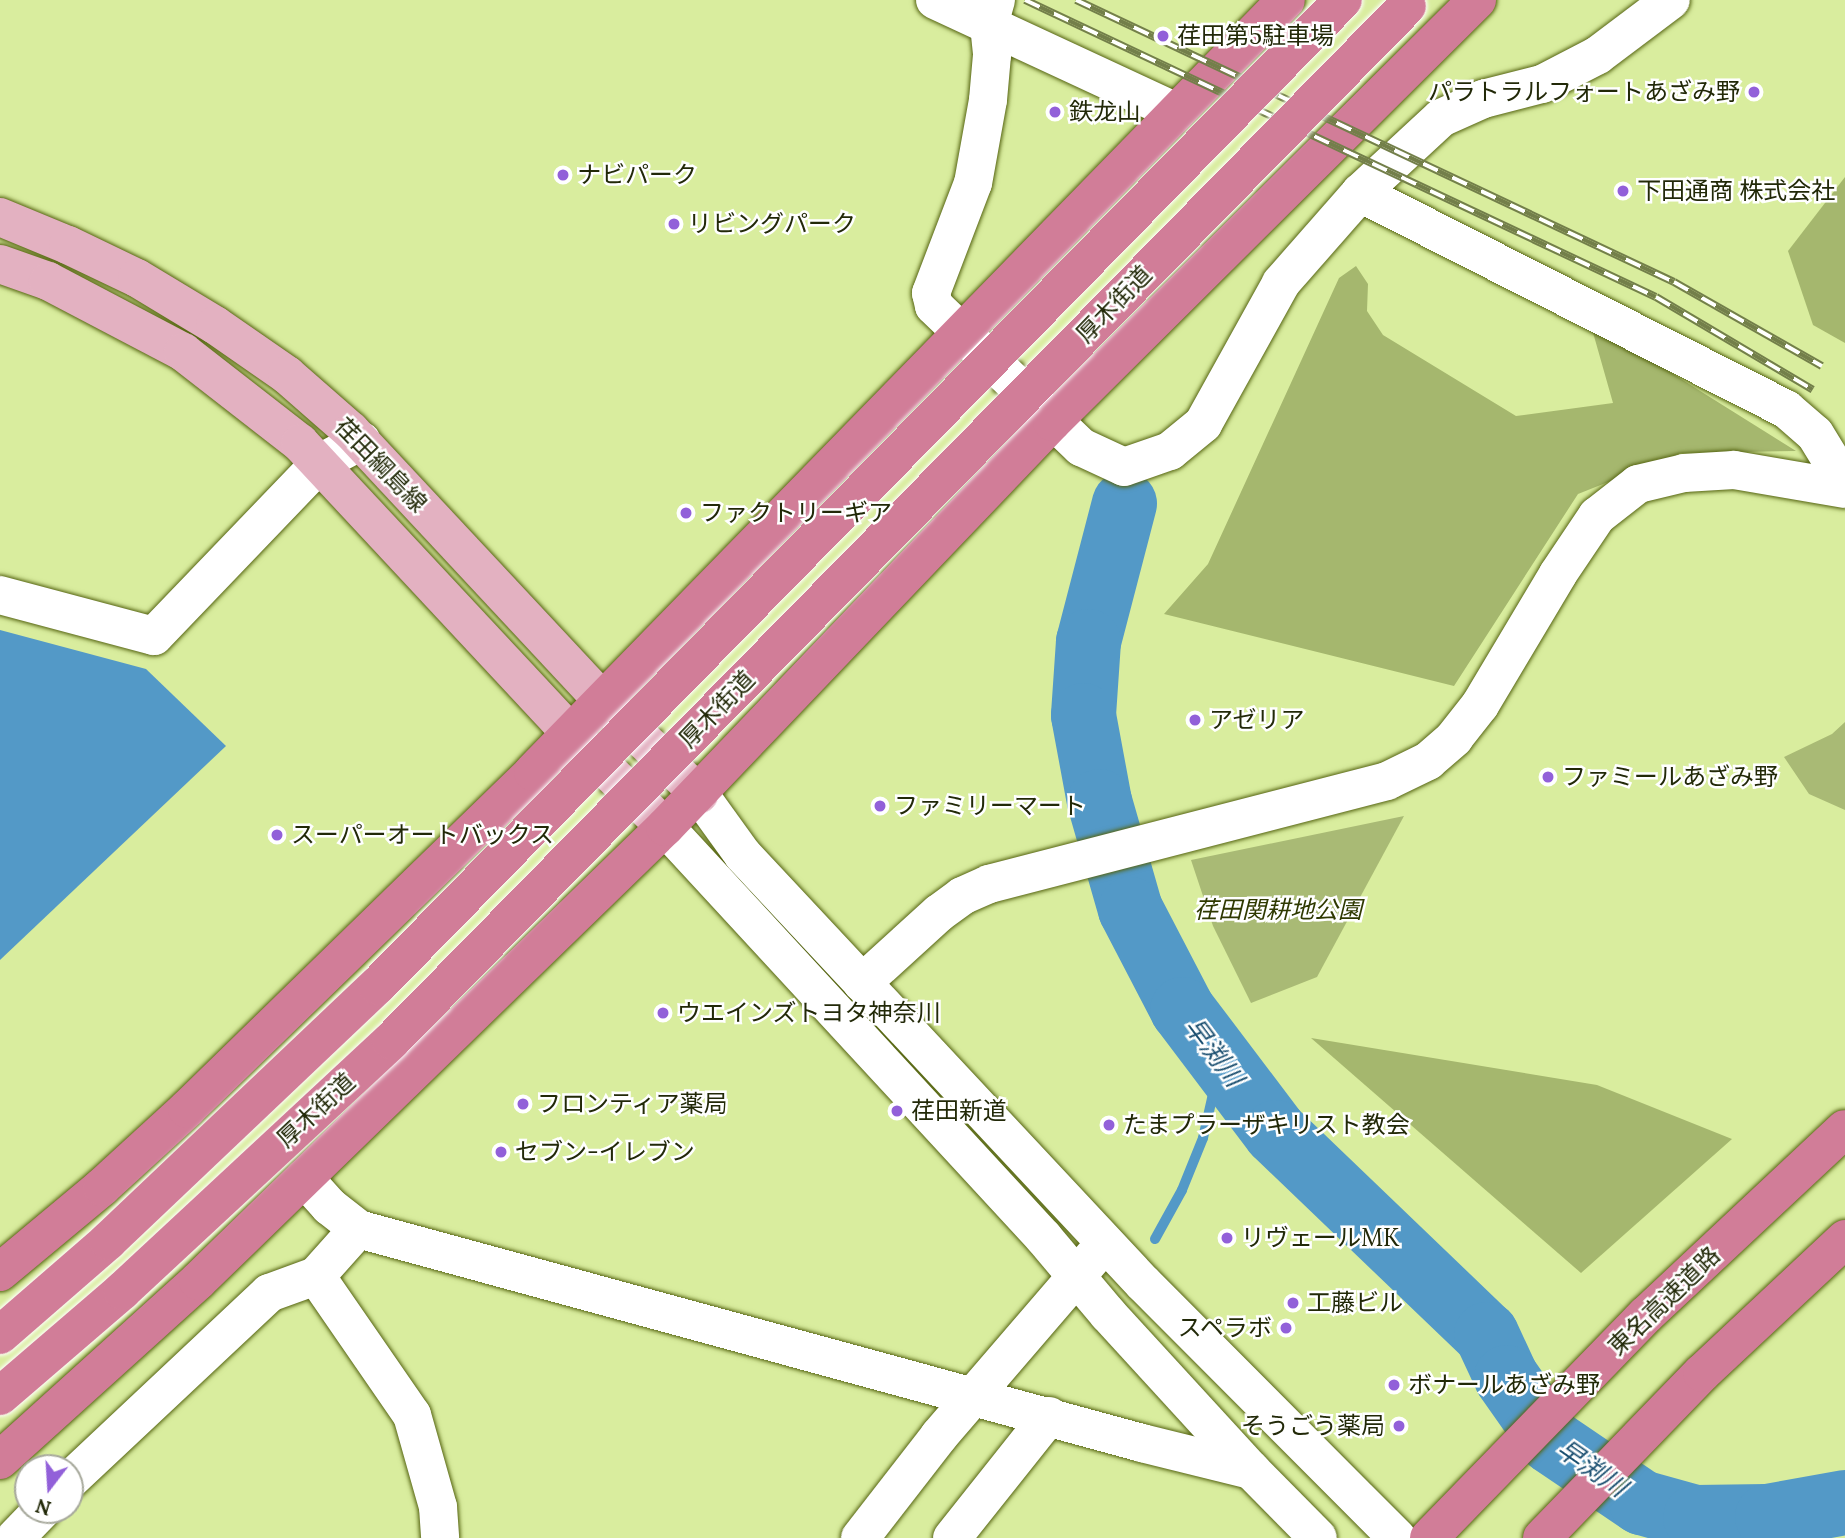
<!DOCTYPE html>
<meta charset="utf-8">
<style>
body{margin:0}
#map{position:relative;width:1845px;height:1538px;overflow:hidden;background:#d9ed9e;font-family:Lora,"Noto Sans JP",serif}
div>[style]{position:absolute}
.green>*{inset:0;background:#a9ba75}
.forest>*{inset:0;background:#a5b76e}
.water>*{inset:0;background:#5399c7}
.stream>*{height:10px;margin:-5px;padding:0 5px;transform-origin:5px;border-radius:5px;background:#5399c7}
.river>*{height:65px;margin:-32.5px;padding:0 32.5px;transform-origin:32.5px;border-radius:32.5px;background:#5399c7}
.roads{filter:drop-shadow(0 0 2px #556411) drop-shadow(0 0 2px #556411)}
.minor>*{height:38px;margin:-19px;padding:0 19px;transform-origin:19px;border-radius:19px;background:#fff}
.major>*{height:38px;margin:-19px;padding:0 19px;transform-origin:19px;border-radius:19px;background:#e3b1c1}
.highway>*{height:38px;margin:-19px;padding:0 19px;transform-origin:19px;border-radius:19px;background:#d17d98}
.rail>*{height:8px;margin-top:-4px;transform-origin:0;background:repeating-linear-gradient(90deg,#fff 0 16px,#737f4a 0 32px);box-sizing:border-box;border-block:2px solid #737f4a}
.bridges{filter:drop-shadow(0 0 2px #fff) drop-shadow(0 0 2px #fff)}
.highway-bridge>*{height:38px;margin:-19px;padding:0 19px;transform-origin:19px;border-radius:19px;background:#d17d98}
.dots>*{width:19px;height:19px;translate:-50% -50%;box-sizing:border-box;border:4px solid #fff;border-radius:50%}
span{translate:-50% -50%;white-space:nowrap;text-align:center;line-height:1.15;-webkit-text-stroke:5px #fff;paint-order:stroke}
.poi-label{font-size:24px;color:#222908}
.left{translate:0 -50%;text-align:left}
.right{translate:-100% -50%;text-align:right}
.street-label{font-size:24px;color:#222908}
.park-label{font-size:24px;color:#2f3900;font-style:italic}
.water-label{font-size:26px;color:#1c5071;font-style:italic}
.north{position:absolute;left:14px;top:1454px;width:70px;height:70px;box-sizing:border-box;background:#fff;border:2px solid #a7a99c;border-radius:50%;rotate:197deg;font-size:19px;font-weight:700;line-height:28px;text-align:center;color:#222908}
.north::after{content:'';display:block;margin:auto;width:24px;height:32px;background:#9260d9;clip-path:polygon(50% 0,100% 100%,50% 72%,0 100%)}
</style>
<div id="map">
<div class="green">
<div style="clip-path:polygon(1845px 722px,1845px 810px,1809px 794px,1784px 757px,1832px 734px)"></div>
<div style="clip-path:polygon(1404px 816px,1317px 977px,1251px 1003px,1213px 926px,1191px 860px)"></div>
</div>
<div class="forest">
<div style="clip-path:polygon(1845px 177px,1845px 343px,1813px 325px,1788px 251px)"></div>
<div style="clip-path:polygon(1356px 266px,1368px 284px,1367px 311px,1383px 335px,1516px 416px,1613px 403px,1590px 322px,1796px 451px,1681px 453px,1578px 494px,1454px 686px,1164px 614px,1208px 564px,1339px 278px)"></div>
<div style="clip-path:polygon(1311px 1038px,1597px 1085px,1732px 1139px,1581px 1273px)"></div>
</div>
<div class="water">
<div style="clip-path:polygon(0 630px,146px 669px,226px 746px,0 960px)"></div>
</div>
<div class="stream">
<div style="left:1155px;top:1239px;width:56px;rotate:-61.1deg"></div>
<div style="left:1182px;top:1190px;width:56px;rotate:-68deg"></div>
<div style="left:1203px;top:1138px;width:45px;rotate:-77.2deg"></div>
<div style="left:1213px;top:1094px;width:40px;rotate:-85.7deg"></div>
</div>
<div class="river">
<div style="left:1124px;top:503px;width:143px;rotate:104.6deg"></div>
<div style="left:1088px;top:641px;width:74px;rotate:93.9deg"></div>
<div style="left:1083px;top:715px;width:87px;rotate:79.5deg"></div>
<div style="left:1099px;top:801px;width:112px;rotate:74deg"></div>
<div style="left:1130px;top:909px;width:113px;rotate:62.5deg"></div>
<div style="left:1182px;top:1009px;width:154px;rotate:52.9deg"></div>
<div style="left:1275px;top:1132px;width:292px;rotate:43.8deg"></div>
<div style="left:1486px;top:1334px;width:47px;rotate:65.1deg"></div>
<div style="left:1506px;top:1377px;width:78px;rotate:54.9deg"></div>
<div style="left:1551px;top:1441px;width:109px;rotate:34.1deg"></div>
<div style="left:1641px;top:1502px;width:56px;rotate:15.5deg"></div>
<div style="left:1695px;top:1517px;width:72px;rotate:-0.8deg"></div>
<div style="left:1767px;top:1516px;width:79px;rotate:-10.2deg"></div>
</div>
<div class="roads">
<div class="minor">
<div style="left:935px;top:0;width:266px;rotate:24.9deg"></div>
<div style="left:996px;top:0;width:26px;rotate:106deg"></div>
<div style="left:989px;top:25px;width:30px;rotate:84deg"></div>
<div style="left:992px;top:55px;width:45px;rotate:95.1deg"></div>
<div style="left:988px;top:100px;width:84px;rotate:100.2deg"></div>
<div style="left:973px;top:183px;width:118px;rotate:110.9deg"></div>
<div style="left:931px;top:293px;width:13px;rotate:77deg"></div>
<div style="left:934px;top:306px;width:204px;rotate:43.8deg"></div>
<div style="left:1081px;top:447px;width:47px;rotate:24.9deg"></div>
<div style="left:1124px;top:467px;width:49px;rotate:-19.2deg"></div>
<div style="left:1170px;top:451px;width:43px;rotate:-39.3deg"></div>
<div style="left:1203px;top:424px;width:161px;rotate:-61deg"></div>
<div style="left:1281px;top:283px;width:120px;rotate:-48.7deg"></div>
<div style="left:1360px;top:193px;width:110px;rotate:-42.8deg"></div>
<div style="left:1441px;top:118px;width:46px;rotate:-24.3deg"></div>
<div style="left:1483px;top:99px;width:61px;rotate:-14.3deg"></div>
<div style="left:1542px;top:84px;width:63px;rotate:-27.4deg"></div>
<div style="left:1598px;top:55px;width:91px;rotate:-37deg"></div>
<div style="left:1360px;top:193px;width:478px;rotate:26.9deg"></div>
<div style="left:1786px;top:409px;width:38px;rotate:41deg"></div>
<div style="left:1815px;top:434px;width:57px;rotate:58.5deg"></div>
<div style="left:0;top:595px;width:159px;rotate:14.9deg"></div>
<div style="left:154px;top:636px;width:240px;rotate:-46.2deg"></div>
<div style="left:320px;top:463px;width:47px;rotate:-28.2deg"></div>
<div style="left:699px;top:794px;width:75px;rotate:54.2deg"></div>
<div style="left:743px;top:855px;width:586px;rotate:46.94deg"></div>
<div style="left:1143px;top:1283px;width:360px;rotate:45.1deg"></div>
<div style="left:665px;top:827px;width:559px;rotate:47.32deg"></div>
<div style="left:1044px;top:1238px;width:99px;rotate:49.9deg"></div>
<div style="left:1108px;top:1314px;width:212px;rotate:47.5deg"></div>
<div style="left:1251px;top:1470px;width:95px;rotate:45.4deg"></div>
<div style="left:862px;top:983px;width:104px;rotate:-42.3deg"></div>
<div style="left:939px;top:913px;width:29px;rotate:-36deg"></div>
<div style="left:962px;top:896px;width:30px;rotate:-24deg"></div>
<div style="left:989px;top:884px;width:411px;rotate:-14.5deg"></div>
<div style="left:1387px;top:781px;width:46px;rotate:-26deg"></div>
<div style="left:1428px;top:761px;width:35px;rotate:-41deg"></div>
<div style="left:1454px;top:738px;width:42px;rotate:-51.8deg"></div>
<div style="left:1480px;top:705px;width:152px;rotate:-59.2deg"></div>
<div style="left:1558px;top:574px;width:70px;rotate:-56.1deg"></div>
<div style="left:1597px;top:516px;width:52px;rotate:-38deg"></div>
<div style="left:1638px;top:484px;width:47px;rotate:-13.4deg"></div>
<div style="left:1684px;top:473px;width:50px;rotate:-3.4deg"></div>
<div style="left:1734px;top:470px;width:113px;rotate:9.7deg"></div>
<div style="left:304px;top:1178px;width:38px;rotate:48deg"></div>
<div style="left:329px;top:1206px;width:37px;rotate:38deg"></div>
<div style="left:358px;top:1229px;width:63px;rotate:131.8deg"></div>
<div style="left:316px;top:1276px;width:169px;rotate:55.4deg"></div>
<div style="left:412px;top:1415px;width:96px;rotate:74.2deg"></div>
<div style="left:438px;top:1507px;width:31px;rotate:86deg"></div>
<div style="left:358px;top:1229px;width:813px;rotate:15.27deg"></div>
<div style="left:1142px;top:1443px;width:112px;rotate:13.9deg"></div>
<div style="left:70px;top:1480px;width:273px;rotate:-43.2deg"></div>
<div style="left:269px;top:1293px;width:50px;rotate:-19.9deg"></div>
<div style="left:15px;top:1538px;width:39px;rotate:-46deg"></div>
<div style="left:860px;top:1538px;width:129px;rotate:-52.2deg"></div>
<div style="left:939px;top:1436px;width:236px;rotate:-49.3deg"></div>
<div style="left:952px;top:1538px;width:156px;rotate:-51.5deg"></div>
</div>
<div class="major">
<div style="left:0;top:217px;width:74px;rotate:22.4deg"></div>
<div style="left:68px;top:245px;width:76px;rotate:25.6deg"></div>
<div style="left:137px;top:278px;width:91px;rotate:31.1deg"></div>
<div style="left:215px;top:325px;width:88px;rotate:34.8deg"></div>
<div style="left:287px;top:375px;width:85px;rotate:41.2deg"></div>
<div style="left:351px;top:431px;width:369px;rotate:47deg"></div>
<div style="left:603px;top:701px;width:134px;rotate:44.1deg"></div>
<div style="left:0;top:264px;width:51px;rotate:19.5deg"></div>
<div style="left:48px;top:281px;width:153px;rotate:27.7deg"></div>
<div style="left:183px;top:352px;width:148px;rotate:37.9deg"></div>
<div style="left:300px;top:443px;width:398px;rotate:47deg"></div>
<div style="left:571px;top:734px;width:132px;rotate:44.7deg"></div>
</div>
<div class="highway">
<div style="left:0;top:1272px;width:133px;rotate:-39.8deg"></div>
<div style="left:102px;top:1187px;width:115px;rotate:-42.5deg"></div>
<div style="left:187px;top:1109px;width:483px;rotate:-44.2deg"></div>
<div style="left:533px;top:772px;width:1078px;rotate:-45.71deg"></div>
<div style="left:0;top:1460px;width:267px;rotate:-42.1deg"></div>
<div style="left:198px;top:1281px;width:651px;rotate:-44.19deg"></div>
<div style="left:665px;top:827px;width:560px;rotate:-46.3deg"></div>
<div style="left:1052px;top:422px;width:599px;rotate:-44.8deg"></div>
<div style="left:1429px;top:1538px;width:311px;rotate:-45.8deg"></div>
<div style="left:1646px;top:1315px;width:272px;rotate:-43.1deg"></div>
<div style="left:1542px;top:1538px;width:230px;rotate:-45.9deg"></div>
<div style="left:1702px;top:1373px;width:196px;rotate:-43.1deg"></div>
</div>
</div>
<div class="rail">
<div style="left:1025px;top:0;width:697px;rotate:25.21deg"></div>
<div style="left:1656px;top:297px;width:182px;rotate:30.6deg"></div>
<div style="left:1076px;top:0;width:661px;rotate:25.25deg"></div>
<div style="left:1674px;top:282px;width:170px;rotate:29.6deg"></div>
</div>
<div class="bridges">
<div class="highway-bridge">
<div style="left:0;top:1335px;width:143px;rotate:-41deg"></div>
<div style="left:108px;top:1241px;width:371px;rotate:-43.5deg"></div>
<div style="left:377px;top:986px;width:1380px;rotate:-45.59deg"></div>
<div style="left:0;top:1396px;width:161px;rotate:-40.7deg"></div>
<div style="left:122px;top:1291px;width:367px;rotate:-42.9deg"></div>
<div style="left:391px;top:1041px;width:1450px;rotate:-45.53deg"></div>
</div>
</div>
<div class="dots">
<div style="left:1163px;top:36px;background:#9260d9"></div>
<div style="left:1754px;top:92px;background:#9260d9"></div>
<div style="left:1055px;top:112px;background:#9260d9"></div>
<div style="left:563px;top:175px;background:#9260d9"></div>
<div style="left:1623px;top:191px;background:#9260d9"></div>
<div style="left:674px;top:224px;background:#9260d9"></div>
<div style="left:686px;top:513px;background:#9260d9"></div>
<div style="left:1195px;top:720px;background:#9260d9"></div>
<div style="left:1548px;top:777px;background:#9260d9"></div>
<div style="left:880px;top:806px;background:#9260d9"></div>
<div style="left:277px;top:835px;background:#9260d9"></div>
<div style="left:663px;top:1013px;background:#9260d9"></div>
<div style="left:523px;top:1104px;background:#9260d9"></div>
<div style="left:897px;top:1111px;background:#9260d9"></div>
<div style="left:1109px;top:1125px;background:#9260d9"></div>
<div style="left:501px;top:1152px;background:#9260d9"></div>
<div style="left:1227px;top:1238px;background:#9260d9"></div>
<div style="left:1293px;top:1303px;background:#9260d9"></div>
<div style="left:1286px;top:1328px;background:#9260d9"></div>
<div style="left:1394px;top:1385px;background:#9260d9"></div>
<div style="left:1399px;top:1426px;background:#9260d9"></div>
</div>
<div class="poi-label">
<span class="left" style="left:1177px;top:36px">荏田第5駐車場</span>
<span class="right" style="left:1740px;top:92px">パラトラルフォートあざみ野</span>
<span class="left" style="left:1069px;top:112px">鉄龙山</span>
<span class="left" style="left:577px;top:175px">ナビパーク</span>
<span class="left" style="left:1637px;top:191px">下田通商 株式会社</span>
<span class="left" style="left:688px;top:224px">リビングパーク</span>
<span class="left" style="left:700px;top:513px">ファクトリーギア</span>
<span class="left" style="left:1209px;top:720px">アゼリア</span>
<span class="left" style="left:1562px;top:777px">ファミールあざみ野</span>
<span class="left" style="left:894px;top:806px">ファミリーマート</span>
<span class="left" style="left:291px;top:835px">スーパーオートバックス</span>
<span class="left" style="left:677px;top:1013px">ウエインズトヨタ神奈川</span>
<span class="left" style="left:537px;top:1104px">フロンティア薬局</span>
<span class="left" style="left:911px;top:1111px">荏田新道</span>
<span class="left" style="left:1123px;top:1125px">たまプラーザキリスト教会</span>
<span class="left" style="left:515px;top:1152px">セブン-イレブン</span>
<span class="left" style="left:1241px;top:1238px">リヴェールMK</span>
<span class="left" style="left:1307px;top:1303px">工藤ビル</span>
<span class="right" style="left:1272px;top:1328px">スペラボ</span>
<span class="left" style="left:1408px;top:1385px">ボナールあざみ野</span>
<span class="right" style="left:1385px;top:1426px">そうごう薬局</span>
</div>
<div class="street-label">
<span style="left:1114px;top:304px;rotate:-46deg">厚木街道</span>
<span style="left:381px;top:465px;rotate:46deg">荏田綱島線</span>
<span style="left:717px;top:709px;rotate:-46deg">厚木街道</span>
<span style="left:316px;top:1110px;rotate:-43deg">厚木街道</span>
<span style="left:1664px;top:1301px;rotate:-44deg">東名高速道路</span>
</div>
<div class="park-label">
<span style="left:1278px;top:910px">荏田関耕地公園</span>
</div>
<div class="water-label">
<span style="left:1214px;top:1052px;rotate:53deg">早渕川</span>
<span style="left:1592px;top:1468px;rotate:35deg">早渕川</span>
</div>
<div class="north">N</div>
</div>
